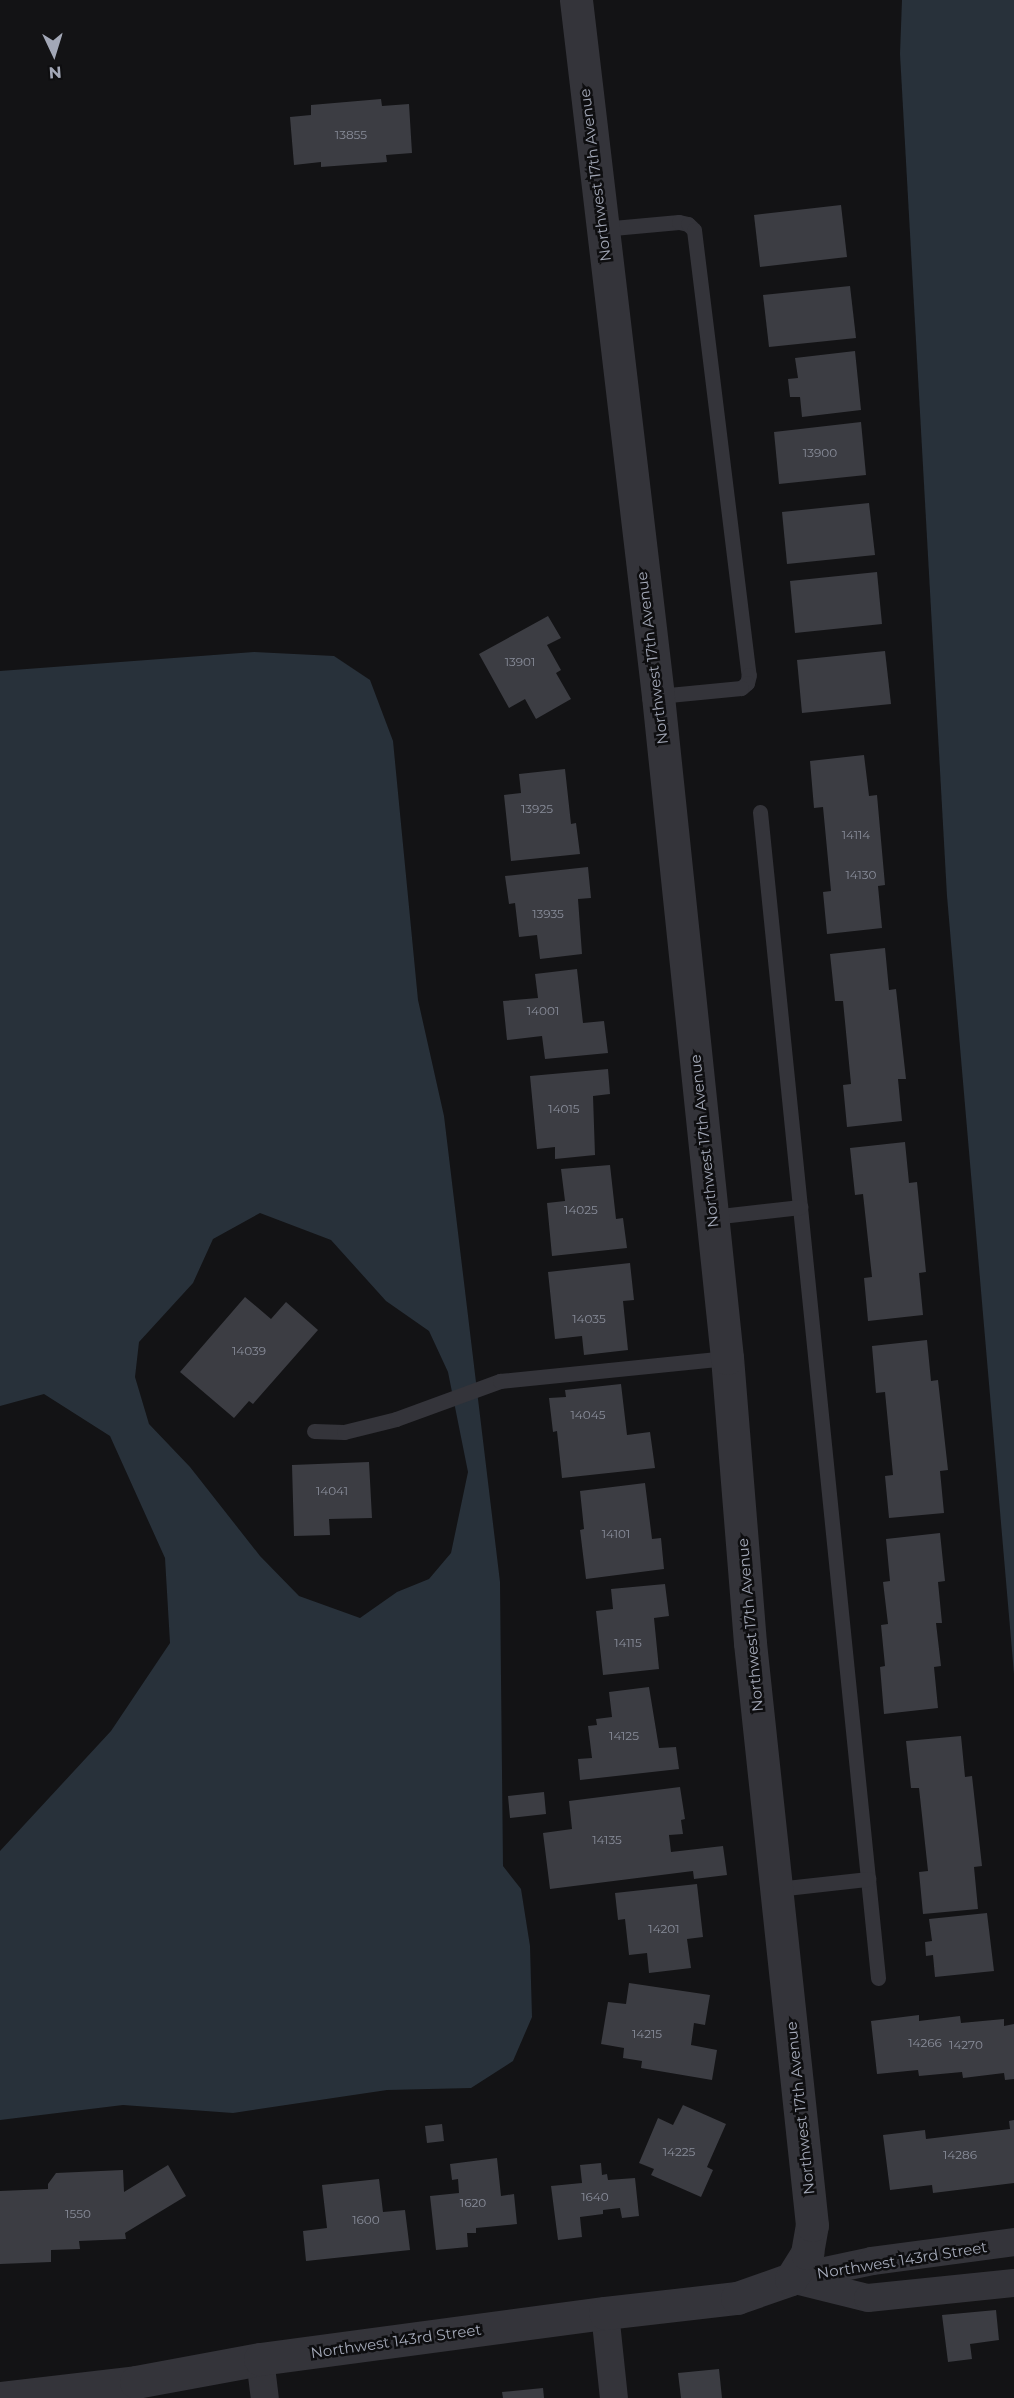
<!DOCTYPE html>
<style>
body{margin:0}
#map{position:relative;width:1014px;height:2398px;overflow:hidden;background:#131315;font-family:Montserrat,sans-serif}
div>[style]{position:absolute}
.water>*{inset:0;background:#28313a}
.building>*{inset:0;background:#3c3d43}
.service>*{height:15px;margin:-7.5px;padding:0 7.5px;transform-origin:7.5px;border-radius:7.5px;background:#34343a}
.minor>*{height:28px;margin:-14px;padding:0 14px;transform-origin:14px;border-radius:14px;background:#34343a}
.tertiary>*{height:33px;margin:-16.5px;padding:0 16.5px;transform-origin:16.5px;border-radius:16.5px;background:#34343a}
span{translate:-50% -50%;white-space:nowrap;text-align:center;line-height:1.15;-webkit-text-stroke:5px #0e0e10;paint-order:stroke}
.number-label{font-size:12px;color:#898d9a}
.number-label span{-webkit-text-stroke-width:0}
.street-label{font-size:15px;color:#a3a8b7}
.north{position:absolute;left:24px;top:24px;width:60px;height:60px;-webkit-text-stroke:4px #0e0e10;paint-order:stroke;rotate:176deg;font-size:16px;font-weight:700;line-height:24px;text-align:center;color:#a3a8b7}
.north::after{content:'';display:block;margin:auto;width:21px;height:27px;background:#a3a8b7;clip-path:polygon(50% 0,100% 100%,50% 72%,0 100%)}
</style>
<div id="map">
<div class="water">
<div style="clip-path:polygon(902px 0,1014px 0,1014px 1674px,947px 896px,900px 54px)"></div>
<div style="clip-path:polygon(evenodd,254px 652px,334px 656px,370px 680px,393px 741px,418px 1000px,444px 1116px,500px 1582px,503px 1866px,521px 1889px,530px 1946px,532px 2017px,513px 2061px,471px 2088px,387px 2090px,233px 2113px,123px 2105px,0 2120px,0 1851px,111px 1731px,170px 1643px,165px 1558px,110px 1436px,44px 1394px,0 1406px,0 671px,254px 652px,260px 1213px,331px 1240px,386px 1301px,429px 1331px,448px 1372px,468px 1472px,451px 1553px,429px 1579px,397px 1592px,360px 1618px,299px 1596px,260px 1556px,190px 1467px,149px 1424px,135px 1377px,139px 1342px,193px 1283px,213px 1239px,260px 1213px)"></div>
</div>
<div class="building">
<div style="clip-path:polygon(381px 99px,382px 106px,409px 104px,412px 153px,386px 155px,387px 162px,321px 167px,321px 162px,294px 165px,290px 117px,311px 115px,311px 105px)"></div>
<div style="clip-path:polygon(841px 205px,847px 257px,760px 267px,754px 215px)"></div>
<div style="clip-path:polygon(850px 286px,856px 338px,769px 347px,763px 295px)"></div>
<div style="clip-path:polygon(855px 351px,861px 410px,802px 417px,800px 397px,790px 397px,788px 379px,798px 378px,795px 358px)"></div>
<div style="clip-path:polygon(861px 422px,866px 475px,779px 484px,774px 432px)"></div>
<div style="clip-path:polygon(869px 503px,875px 555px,787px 564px,782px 512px)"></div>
<div style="clip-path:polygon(877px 572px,882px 624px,795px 633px,790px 581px)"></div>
<div style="clip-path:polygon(548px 616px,561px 638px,547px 645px,561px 670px,556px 673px,571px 699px,536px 719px,525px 699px,509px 708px,479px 654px)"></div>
<div style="clip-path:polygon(885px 651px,891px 704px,802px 713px,797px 660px)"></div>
<div style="clip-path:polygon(864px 755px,869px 796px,877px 795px,885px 885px,878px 886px,882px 928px,827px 934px,823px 892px,831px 891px,823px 807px,814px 808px,810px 761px)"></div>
<div style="clip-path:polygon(565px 769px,571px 824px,576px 823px,580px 854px,511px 861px,504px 795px,521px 793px,519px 774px)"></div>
<div style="clip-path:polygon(588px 867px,591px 898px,578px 899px,582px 954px,540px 959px,537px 935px,519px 937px,515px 903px,509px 904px,505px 876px)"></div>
<div style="clip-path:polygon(885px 948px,889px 990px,896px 989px,906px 1079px,898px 1079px,902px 1121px,847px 1127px,843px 1085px,851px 1084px,843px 1001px,835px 1001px,830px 954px)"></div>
<div style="clip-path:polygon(577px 969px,583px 1023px,604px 1021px,608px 1053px,545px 1059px,542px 1036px,507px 1040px,503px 1001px,538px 998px,535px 974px)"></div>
<div style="clip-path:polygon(608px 1069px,610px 1094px,593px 1096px,595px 1155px,555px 1159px,555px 1147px,537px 1149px,530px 1076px)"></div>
<div style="clip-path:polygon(905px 1142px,909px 1183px,917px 1182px,926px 1272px,919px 1273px,923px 1315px,868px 1321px,864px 1278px,872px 1277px,863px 1194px,855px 1195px,850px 1148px)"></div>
<div style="clip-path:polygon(610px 1165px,616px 1219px,623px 1218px,627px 1248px,552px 1256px,547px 1203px,565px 1201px,561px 1169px)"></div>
<div style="clip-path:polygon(630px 1263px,634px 1300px,623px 1301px,628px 1350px,584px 1355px,582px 1336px,555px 1339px,548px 1272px)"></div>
<div style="clip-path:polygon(245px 1297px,271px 1319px,286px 1302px,318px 1330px,253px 1404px,249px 1401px,234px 1418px,180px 1372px)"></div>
<div style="clip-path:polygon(927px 1340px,931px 1381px,938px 1380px,948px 1470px,940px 1471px,944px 1513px,889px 1518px,885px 1476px,893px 1475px,885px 1392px,876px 1393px,872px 1346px)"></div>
<div style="clip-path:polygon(621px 1384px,627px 1435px,650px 1432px,655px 1468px,562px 1478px,557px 1431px,553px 1432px,549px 1398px,566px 1397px,565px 1390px)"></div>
<div style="clip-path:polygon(369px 1462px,372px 1518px,329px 1519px,330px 1535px,294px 1536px,292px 1465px)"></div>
<div style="clip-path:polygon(645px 1483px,652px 1539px,661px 1538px,664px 1569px,586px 1579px,580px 1530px,584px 1529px,580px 1491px)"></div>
<div style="clip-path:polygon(940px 1533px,945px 1581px,938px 1582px,942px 1623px,936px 1623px,941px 1666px,934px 1667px,938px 1708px,884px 1714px,880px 1667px,885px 1666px,881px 1625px,888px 1624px,883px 1582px,890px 1581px,886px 1539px)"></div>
<div style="clip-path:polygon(665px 1584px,669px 1616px,654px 1618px,659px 1669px,603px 1675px,596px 1611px,613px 1609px,611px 1589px)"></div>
<div style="clip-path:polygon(649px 1687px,659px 1748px,676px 1747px,679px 1769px,580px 1780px,578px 1759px,592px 1758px,588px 1726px,597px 1725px,596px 1719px,612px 1717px,609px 1692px)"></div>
<div style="clip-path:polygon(961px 1736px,965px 1777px,972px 1776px,982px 1866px,974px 1867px,978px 1909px,923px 1914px,919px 1872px,928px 1871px,919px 1788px,911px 1788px,906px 1741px)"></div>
<div style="clip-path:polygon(680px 1787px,685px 1819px,681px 1820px,683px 1834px,669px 1835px,671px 1852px,723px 1846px,727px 1875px,694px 1879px,693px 1871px,550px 1889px,543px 1833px,572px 1829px,569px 1801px)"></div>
<div style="clip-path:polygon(544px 1792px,546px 1814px,510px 1818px,508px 1796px)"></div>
<div style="clip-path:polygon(697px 1884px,703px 1937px,687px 1939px,691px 1968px,649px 1973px,647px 1953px,629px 1955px,625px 1919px,618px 1920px,615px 1893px)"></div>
<div style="clip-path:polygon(987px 1913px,994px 1971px,935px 1977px,933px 1955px,926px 1956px,925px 1942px,932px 1941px,929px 1919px)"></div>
<div style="clip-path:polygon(629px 1983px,710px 1995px,705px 2025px,694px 2023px,691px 2045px,717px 2050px,712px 2080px,641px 2068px,642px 2061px,623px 2058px,624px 2048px,601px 2044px,608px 2002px,626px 2004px)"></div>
<div style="clip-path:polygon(919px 2015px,919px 2021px,960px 2016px,961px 2023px,1004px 2019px,1004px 2026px,1014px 2024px,1014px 2079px,1005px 2080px,1004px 2073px,963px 2078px,962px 2072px,919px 2076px,918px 2070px,877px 2074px,871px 2021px)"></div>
<div style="clip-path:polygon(683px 2105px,726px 2124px,707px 2167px,713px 2170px,701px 2197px,651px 2175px,654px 2169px,639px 2163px,658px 2118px,673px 2125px)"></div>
<div style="clip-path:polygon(1014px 2120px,1014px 2183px,933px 2193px,932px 2185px,890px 2190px,883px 2135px,925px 2130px,926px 2139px,1010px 2129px,1009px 2121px)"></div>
<div style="clip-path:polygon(442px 2124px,444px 2141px,427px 2143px,425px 2126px)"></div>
<div style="clip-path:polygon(497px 2158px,501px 2196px,514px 2194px,517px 2224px,476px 2228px,476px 2233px,467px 2233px,468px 2247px,436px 2250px,430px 2196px,459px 2193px,458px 2179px,452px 2180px,450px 2164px)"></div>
<div style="clip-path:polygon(601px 2163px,602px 2175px,607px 2174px,608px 2180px,635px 2178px,639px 2216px,622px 2218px,620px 2208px,603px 2210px,603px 2214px,580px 2217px,582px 2237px,558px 2240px,551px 2186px,582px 2183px,580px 2165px)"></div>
<div style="clip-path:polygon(168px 2165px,186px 2196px,125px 2233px,126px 2239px,79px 2241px,80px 2249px,51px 2250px,51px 2262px,0 2264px,0 2191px,48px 2189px,48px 2184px,56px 2173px,123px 2170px,124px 2192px)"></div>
<div style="clip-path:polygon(379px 2179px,383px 2212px,405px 2210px,410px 2250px,306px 2261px,303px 2231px,327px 2228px,322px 2185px)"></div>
<div style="clip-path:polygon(996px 2310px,999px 2340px,970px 2344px,972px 2359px,948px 2362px,942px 2315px)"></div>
<div style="clip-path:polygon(719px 2369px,722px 2398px,681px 2398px,678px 2373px)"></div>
<div style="clip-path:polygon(543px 2388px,544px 2398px,503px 2398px,502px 2392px)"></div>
</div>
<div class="service">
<div style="left:602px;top:229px;width:77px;rotate:-5.2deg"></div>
<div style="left:679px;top:222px;width:9px;rotate:13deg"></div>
<div style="left:688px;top:224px;width:8px;rotate:45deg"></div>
<div style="left:694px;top:230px;width:448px;rotate:83deg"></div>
<div style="left:749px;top:675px;width:8px;rotate:104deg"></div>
<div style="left:747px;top:683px;width:8px;rotate:140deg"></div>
<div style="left:741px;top:688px;width:83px;rotate:174.5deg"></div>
<div style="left:760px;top:812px;width:1172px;rotate:84.22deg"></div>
<div style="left:712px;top:1217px;width:89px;rotate:-6.5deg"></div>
<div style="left:314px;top:1431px;width:30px;rotate:2deg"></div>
<div style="left:344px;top:1432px;width:54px;rotate:-14deg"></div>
<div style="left:396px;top:1419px;width:111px;rotate:-20.1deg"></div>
<div style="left:500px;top:1381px;width:228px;rotate:-5.8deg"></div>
<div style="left:777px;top:1889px;width:92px;rotate:-6.3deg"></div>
</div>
<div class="minor">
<div style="left:797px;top:2277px;width:77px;rotate:-12deg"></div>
<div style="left:872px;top:2261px;width:143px;rotate:-7.6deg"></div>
<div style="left:791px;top:2279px;width:79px;rotate:13.9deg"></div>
<div style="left:868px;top:2298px;width:147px;rotate:-5.9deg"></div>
<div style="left:605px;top:2313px;width:85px;rotate:84deg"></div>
<div style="left:260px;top:2359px;width:39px;rotate:83deg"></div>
</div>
<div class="tertiary">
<div style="left:0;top:2398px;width:137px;rotate:-6.7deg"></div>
<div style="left:136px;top:2382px;width:126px;rotate:-10.5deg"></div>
<div style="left:260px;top:2359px;width:348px;rotate:-7.6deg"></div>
<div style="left:605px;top:2313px;width:133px;rotate:-6.5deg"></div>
<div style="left:737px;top:2298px;width:57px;rotate:-19.4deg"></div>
<div style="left:791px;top:2279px;width:31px;rotate:-58deg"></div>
<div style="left:807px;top:2253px;width:28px;rotate:-80deg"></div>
<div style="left:812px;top:2225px;width:585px;rotate:-96.08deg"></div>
<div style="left:750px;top:1643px;width:286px;rotate:-94.6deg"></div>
<div style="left:727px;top:1358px;width:666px;rotate:-95.95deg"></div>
<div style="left:658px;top:696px;width:701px;rotate:-96.72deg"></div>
</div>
<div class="number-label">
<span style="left:351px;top:135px">13855</span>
<span style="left:820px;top:453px">13900</span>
<span style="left:520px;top:662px">13901</span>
<span style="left:537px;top:809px">13925</span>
<span style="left:856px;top:835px">14114</span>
<span style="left:861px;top:875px">14130</span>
<span style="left:548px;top:914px">13935</span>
<span style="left:543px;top:1011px">14001</span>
<span style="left:564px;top:1109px">14015</span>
<span style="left:581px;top:1210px">14025</span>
<span style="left:589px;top:1319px">14035</span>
<span style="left:249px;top:1351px">14039</span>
<span style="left:588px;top:1415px">14045</span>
<span style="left:332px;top:1491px">14041</span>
<span style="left:616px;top:1534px">14101</span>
<span style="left:628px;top:1643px">14115</span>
<span style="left:624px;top:1736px">14125</span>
<span style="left:607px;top:1840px">14135</span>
<span style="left:664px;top:1929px">14201</span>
<span style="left:647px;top:2034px">14215</span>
<span style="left:925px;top:2043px">14266</span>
<span style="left:966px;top:2045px">14270</span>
<span style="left:679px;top:2152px">14225</span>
<span style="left:960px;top:2155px">14286</span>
<span style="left:595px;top:2197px">1640</span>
<span style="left:473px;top:2203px">1620</span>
<span style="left:78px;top:2214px">1550</span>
<span style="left:366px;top:2220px">1600</span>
</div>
<div class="street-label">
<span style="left:595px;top:175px;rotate:-97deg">Northwest 17th Avenue</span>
<span style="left:652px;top:658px;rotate:-97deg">Northwest 17th Avenue</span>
<span style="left:704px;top:1141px;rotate:-96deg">Northwest 17th Avenue</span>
<span style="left:750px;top:1625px;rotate:-95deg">Northwest 17th Avenue</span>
<span style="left:800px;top:2108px;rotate:-96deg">Northwest 17th Avenue</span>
<span style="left:902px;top:2260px;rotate:-9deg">Northwest 143rd Street</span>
<span style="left:396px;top:2341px;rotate:-8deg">Northwest 143rd Street</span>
</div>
<div class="north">N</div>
</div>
